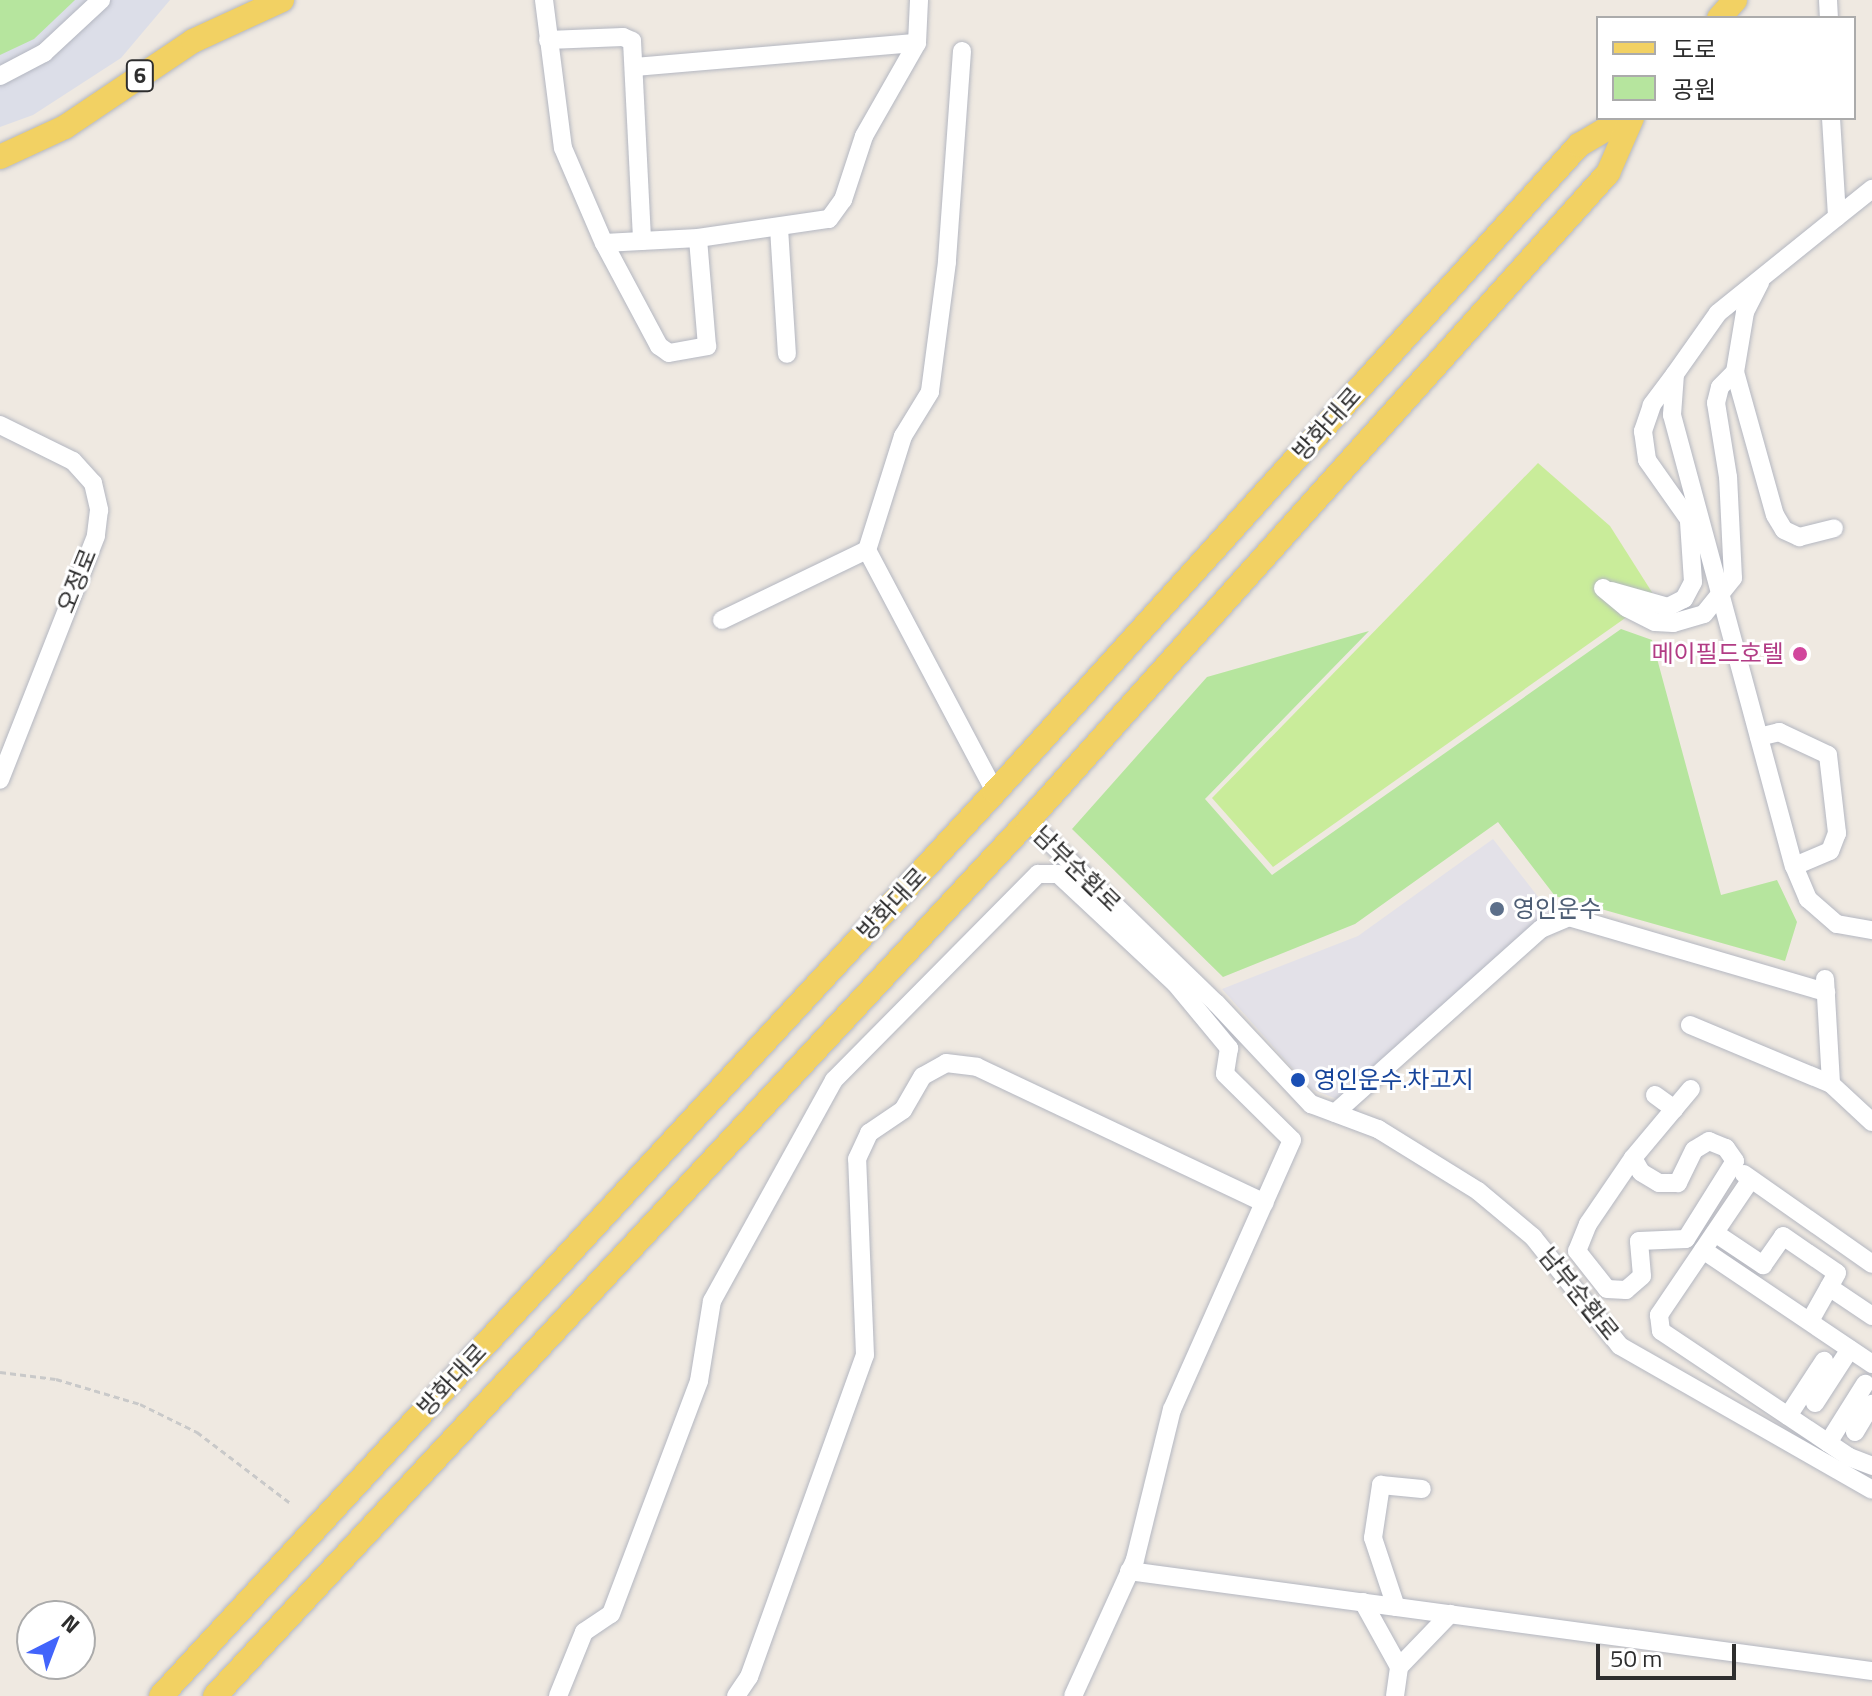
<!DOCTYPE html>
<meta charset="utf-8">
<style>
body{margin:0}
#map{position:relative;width:1872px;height:1696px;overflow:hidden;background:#efe9e1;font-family:"Titillium Web","Noto Sans KR",sans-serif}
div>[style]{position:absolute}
.industrial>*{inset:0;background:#e3e1e8}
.airport>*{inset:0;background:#dcdee8}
.green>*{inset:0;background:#b6e59e}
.pitch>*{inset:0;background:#c9ec9a}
.path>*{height:3px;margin-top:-1.5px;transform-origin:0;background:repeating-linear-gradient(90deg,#c9c9c9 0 6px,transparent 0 10px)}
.roads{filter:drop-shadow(0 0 2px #b4b7c1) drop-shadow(0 0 2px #b4b7c1)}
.minor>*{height:18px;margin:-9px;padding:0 9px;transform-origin:9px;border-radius:9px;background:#fff}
.major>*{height:24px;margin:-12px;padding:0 12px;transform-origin:12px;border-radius:12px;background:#f2d163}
.dots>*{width:22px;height:22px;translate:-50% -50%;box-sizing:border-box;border:4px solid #fff;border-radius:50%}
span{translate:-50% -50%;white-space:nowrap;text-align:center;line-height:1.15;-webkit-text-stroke:6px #fff;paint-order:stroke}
.shield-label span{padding:2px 6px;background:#fff;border:2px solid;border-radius:6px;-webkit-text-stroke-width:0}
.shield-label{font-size:22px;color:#2e2e2e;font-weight:700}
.street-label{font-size:24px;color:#2e2e2e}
.hotel-label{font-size:24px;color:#b23c85}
.right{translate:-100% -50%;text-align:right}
.service-label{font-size:24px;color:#4e5e75}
.left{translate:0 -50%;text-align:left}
.transit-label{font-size:24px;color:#164399}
.legend{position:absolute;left:1596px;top:16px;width:260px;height:104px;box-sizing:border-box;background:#fff;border:2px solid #ababab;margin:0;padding:10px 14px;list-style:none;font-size:24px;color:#2e2e2e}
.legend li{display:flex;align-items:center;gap:16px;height:40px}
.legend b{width:40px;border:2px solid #ababab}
.north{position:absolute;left:16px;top:1600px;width:80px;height:80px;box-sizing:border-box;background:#fff;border:2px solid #ababab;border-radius:50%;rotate:42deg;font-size:22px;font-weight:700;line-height:32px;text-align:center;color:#2e2e2e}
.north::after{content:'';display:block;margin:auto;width:28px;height:36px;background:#4264fb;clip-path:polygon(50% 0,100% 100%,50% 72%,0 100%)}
.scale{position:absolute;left:1596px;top:1644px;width:140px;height:36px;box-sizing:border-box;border:4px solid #2e2e2e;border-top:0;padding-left:10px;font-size:24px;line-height:28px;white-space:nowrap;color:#2e2e2e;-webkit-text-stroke:6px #fff;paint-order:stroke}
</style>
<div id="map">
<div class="industrial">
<div style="clip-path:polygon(1493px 839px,1550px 912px,1337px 1099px,1311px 1089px,1222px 989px,1358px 936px)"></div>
</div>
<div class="airport">
<div style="clip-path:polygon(0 0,170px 0,121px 58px,33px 115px,0 127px)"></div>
</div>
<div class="green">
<div style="clip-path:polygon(0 0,75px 0,34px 39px,0 55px)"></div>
<div style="clip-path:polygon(1621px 629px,1652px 640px,1721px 895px,1777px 880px,1797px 922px,1785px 961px,1555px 896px,1498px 822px,1355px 924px,1223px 977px,1072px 829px,1207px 677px,1369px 631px,1205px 799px,1272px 875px)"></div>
</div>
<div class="pitch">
<div style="clip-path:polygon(1538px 463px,1610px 526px,1655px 597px,1273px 867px,1212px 798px)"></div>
</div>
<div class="path">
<div style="left:0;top:1372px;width:56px;rotate:7.1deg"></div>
<div style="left:56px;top:1379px;width:88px;rotate:16.6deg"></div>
<div style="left:140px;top:1404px;width:64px;rotate:26.2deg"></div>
<div style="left:197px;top:1432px;width:116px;rotate:37.3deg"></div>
</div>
<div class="roads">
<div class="minor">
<div style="left:544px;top:0;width:149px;rotate:82.7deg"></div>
<div style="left:563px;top:148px;width:103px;rotate:66.7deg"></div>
<div style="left:604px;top:243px;width:117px;rotate:61.9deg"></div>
<div style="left:659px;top:346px;width:12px;rotate:35deg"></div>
<div style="left:669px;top:353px;width:39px;rotate:-10deg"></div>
<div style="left:707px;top:346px;width:108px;rotate:-94.8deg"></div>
<div style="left:1828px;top:0;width:18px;rotate:87deg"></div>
<div style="left:548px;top:40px;width:75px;rotate:-2.3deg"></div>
<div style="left:623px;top:37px;width:10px;rotate:24deg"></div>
<div style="left:632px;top:41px;width:200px;rotate:87.1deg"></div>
<div style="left:962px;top:51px;width:212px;rotate:94.1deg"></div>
<div style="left:947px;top:262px;width:131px;rotate:97.5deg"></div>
<div style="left:930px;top:392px;width:52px;rotate:121.5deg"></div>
<div style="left:903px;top:436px;width:120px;rotate:107.5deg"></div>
<div style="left:867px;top:550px;width:274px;rotate:62.1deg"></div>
<div style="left:635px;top:67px;width:283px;rotate:-4.9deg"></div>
<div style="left:0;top:76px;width:50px;rotate:-27.6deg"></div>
<div style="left:44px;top:53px;width:78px;rotate:-42.9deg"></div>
<div style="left:1831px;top:118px;width:99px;rotate:86.5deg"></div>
<div style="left:1837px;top:217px;width:153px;rotate:141.1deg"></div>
<div style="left:1718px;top:313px;width:75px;rotate:125.2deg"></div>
<div style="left:1675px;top:374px;width:41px;rotate:94.2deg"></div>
<div style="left:1672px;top:415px;width:467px;rotate:74.9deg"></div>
<div style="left:1794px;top:866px;width:36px;rotate:67deg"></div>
<div style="left:1808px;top:899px;width:38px;rotate:41deg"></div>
<div style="left:1837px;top:924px;width:36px;rotate:10deg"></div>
<div style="left:1837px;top:217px;width:45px;rotate:-38.7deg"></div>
<div style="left:779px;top:228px;width:126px;rotate:86.4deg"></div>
<div style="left:604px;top:243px;width:94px;rotate:-3deg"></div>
<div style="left:698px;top:238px;width:132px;rotate:-8.3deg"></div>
<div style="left:829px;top:219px;width:24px;rotate:-54deg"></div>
<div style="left:843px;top:200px;width:67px;rotate:-71.8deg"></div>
<div style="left:864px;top:136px;width:107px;rotate:-60.3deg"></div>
<div style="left:917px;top:43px;width:43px;rotate:-87.3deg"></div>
<div style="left:1735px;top:372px;width:148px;rotate:74.4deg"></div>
<div style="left:1775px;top:515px;width:17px;rotate:59deg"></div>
<div style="left:1784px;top:530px;width:17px;rotate:25deg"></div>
<div style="left:1799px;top:537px;width:36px;rotate:-14deg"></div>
<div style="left:1675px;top:374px;width:39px;rotate:127deg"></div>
<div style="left:1652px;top:405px;width:28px;rotate:109deg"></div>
<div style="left:1643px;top:431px;width:29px;rotate:82deg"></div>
<div style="left:1647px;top:460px;width:87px;rotate:54.8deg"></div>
<div style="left:0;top:425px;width:81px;rotate:26.3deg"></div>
<div style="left:73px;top:461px;width:30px;rotate:48deg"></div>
<div style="left:93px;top:483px;width:28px;rotate:77deg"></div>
<div style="left:99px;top:510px;width:26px;rotate:97deg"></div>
<div style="left:96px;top:536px;width:262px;rotate:111.5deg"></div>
<div style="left:1603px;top:588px;width:31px;rotate:40deg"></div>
<div style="left:1627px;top:608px;width:31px;rotate:27deg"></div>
<div style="left:1655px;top:622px;width:18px;rotate:3deg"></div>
<div style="left:1673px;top:623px;width:32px;rotate:-16deg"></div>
<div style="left:1704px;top:614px;width:46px;rotate:-51.1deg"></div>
<div style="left:1733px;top:578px;width:101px;rotate:-92.8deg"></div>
<div style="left:1728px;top:477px;width:75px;rotate:-99.2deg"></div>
<div style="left:1716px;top:403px;width:16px;rotate:-76deg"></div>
<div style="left:1720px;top:387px;width:21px;rotate:-45deg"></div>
<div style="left:1735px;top:372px;width:61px;rotate:-80.5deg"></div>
<div style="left:1745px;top:312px;width:34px;rotate:-63deg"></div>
<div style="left:1611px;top:591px;width:59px;rotate:15.7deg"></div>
<div style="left:1668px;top:607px;width:18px;rotate:-27deg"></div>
<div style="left:1684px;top:599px;width:19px;rotate:-62deg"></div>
<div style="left:1693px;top:582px;width:61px;rotate:-93.8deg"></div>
<div style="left:722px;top:620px;width:161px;rotate:-25.8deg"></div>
<div style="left:1759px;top:737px;width:21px;rotate:-14deg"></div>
<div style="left:1779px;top:732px;width:54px;rotate:25.1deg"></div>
<div style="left:1828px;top:755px;width:79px;rotate:83.4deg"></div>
<div style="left:1837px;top:833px;width:19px;rotate:111deg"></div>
<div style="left:1830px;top:851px;width:39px;rotate:157deg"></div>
<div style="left:1028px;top:821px;width:262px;rotate:44.1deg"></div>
<div style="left:1216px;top:1003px;width:139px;rotate:46.8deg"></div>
<div style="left:1311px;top:1104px;width:72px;rotate:20.5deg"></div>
<div style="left:1378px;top:1129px;width:118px;rotate:31.8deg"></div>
<div style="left:1478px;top:1191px;width:72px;rotate:39.9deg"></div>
<div style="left:1533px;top:1237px;width:139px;rotate:51.4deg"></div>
<div style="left:1620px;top:1346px;width:290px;rotate:29.7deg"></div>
<div style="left:1825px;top:979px;width:105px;rotate:86.7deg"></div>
<div style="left:1831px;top:1084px;width:56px;rotate:42.8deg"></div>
<div style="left:1690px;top:1025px;width:153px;rotate:22.7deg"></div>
<div style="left:1655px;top:1095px;width:24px;rotate:36deg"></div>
<div style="left:1335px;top:1113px;width:276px;rotate:-41.8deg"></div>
<div style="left:1541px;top:929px;width:30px;rotate:-23deg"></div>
<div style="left:1569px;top:917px;width:268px;rotate:16.3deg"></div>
<div style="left:1633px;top:1158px;width:80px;rotate:124.3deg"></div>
<div style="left:1588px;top:1224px;width:29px;rotate:112deg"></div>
<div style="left:1577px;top:1251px;width:48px;rotate:51.7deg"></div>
<div style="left:1607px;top:1289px;width:19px;rotate:3deg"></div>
<div style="left:1626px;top:1290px;width:21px;rotate:-41deg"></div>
<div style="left:1642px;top:1276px;width:35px;rotate:-95deg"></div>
<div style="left:1639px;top:1241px;width:47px;rotate:-2.4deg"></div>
<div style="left:1686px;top:1239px;width:92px;rotate:-57.9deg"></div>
<div style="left:1735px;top:1161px;width:16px;rotate:-125deg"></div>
<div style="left:1726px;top:1148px;width:18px;rotate:-158deg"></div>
<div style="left:1709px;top:1141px;width:17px;rotate:149deg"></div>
<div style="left:1694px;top:1150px;width:37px;rotate:116deg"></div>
<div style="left:1678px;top:1183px;width:19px;rotate:180deg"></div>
<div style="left:1659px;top:1183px;width:21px;rotate:-149deg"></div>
<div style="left:1641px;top:1172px;width:16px;rotate:-120deg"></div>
<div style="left:1633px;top:1158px;width:90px;rotate:-50deg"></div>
<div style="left:1744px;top:1174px;width:156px;rotate:35.1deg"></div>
<div style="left:1749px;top:1182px;width:161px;rotate:124.1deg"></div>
<div style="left:1659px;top:1315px;width:16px;rotate:83deg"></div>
<div style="left:1661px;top:1331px;width:226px;rotate:33.8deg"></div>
<div style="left:1849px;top:1457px;width:25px;rotate:21deg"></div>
<div style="left:1715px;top:1233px;width:58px;rotate:33.7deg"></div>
<div style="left:1763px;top:1265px;width:35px;rotate:-55deg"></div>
<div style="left:1783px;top:1236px;width:65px;rotate:34.4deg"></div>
<div style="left:1837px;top:1273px;width:55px;rotate:119.4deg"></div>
<div style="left:1703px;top:1250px;width:204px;rotate:34deg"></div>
<div style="left:1829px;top:1287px;width:52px;rotate:34deg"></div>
<div style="left:1815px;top:1403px;width:64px;rotate:-57.1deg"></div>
<div style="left:1788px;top:1416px;width:66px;rotate:-56.8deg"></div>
<div style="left:1855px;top:1432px;width:33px;rotate:-59deg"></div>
<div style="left:1828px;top:1443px;width:70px;rotate:-57.9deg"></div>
<div style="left:1129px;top:1571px;width:750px;rotate:7.67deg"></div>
<div style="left:1363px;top:1602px;width:74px;rotate:61deg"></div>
<div style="left:1396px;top:1607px;width:73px;rotate:-108.4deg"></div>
<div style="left:1373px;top:1538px;width:54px;rotate:-81.4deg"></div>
<div style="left:1381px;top:1485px;width:41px;rotate:5.6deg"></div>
<div style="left:558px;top:1696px;width:69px;rotate:-67.9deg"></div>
<div style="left:584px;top:1632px;width:32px;rotate:-34deg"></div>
<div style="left:611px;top:1614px;width:249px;rotate:-69.3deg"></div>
<div style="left:699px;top:1381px;width:81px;rotate:-80.8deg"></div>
<div style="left:712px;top:1301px;width:252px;rotate:-61.1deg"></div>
<div style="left:834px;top:1080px;width:290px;rotate:-45.3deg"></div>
<div style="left:1038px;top:874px;width:20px"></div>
<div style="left:1058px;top:874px;width:160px;rotate:43deg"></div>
<div style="left:1175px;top:983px;width:85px;rotate:50.3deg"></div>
<div style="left:1229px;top:1048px;width:26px;rotate:99deg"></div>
<div style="left:1225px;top:1074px;width:94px;rotate:44.6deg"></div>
<div style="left:1292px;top:1140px;width:295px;rotate:114deg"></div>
<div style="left:1172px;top:1409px;width:155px;rotate:103.8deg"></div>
<div style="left:1135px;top:1560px;width:149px;rotate:114.5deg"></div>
<div style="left:736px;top:1696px;width:23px;rotate:-56deg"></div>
<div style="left:749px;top:1677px;width:342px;rotate:-70.2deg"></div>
<div style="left:865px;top:1355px;width:196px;rotate:-92.3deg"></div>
<div style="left:857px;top:1159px;width:29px;rotate:-65deg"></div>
<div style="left:869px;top:1133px;width:41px;rotate:-34.1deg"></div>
<div style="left:903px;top:1110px;width:39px;rotate:-60deg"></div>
<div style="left:923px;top:1076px;width:26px;rotate:-29deg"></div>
<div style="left:946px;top:1063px;width:31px;rotate:7deg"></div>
<div style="left:977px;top:1067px;width:318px;rotate:25.3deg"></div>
<div style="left:1395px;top:1696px;width:29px;rotate:-82deg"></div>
<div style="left:1399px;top:1667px;width:74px;rotate:-46.1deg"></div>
</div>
<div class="major">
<div style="left:1719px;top:18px;width:24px;rotate:-48deg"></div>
<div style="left:0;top:157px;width:72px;rotate:-24.8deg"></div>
<div style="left:65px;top:127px;width:154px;rotate:-33.9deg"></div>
<div style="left:193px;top:41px;width:98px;rotate:-24.7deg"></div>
<div style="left:161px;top:1696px;width:1230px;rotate:-47.31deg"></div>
<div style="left:995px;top:792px;width:872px;rotate:-47.93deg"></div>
<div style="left:1579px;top:145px;width:53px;rotate:-30.4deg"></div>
<div style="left:215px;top:1696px;width:1194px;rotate:-47.1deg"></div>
<div style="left:1028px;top:821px;width:870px;rotate:-48.17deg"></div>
<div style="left:1608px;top:173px;width:60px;rotate:-66.4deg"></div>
</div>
</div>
<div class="dots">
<div style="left:1800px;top:654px;background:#d1479c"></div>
<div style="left:1497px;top:909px;background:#5c6f8a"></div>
<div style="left:1298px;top:1080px;background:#1a4fb4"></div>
</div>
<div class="shield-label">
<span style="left:140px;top:76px">6</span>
</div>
<div class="street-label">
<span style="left:1327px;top:424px;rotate:-48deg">방화대로</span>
<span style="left:77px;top:581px;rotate:-68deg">오정로</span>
<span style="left:1077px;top:869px;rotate:44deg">남부순환로</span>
<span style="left:892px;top:904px;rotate:-47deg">방화대로</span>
<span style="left:1579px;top:1294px;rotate:51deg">남부순환로</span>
<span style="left:452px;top:1380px;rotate:-47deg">방화대로</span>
</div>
<div class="hotel-label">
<span class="right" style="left:1784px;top:654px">메이필드호텔</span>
</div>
<div class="service-label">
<span class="left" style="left:1513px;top:909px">영인운수</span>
</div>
<div class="transit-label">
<span class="left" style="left:1314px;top:1080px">영인운수.차고지</span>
</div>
<ul class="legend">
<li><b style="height:10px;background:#f2d163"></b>도로</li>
<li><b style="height:22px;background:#b6e59e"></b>공원</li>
</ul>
<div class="north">N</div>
<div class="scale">50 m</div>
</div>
